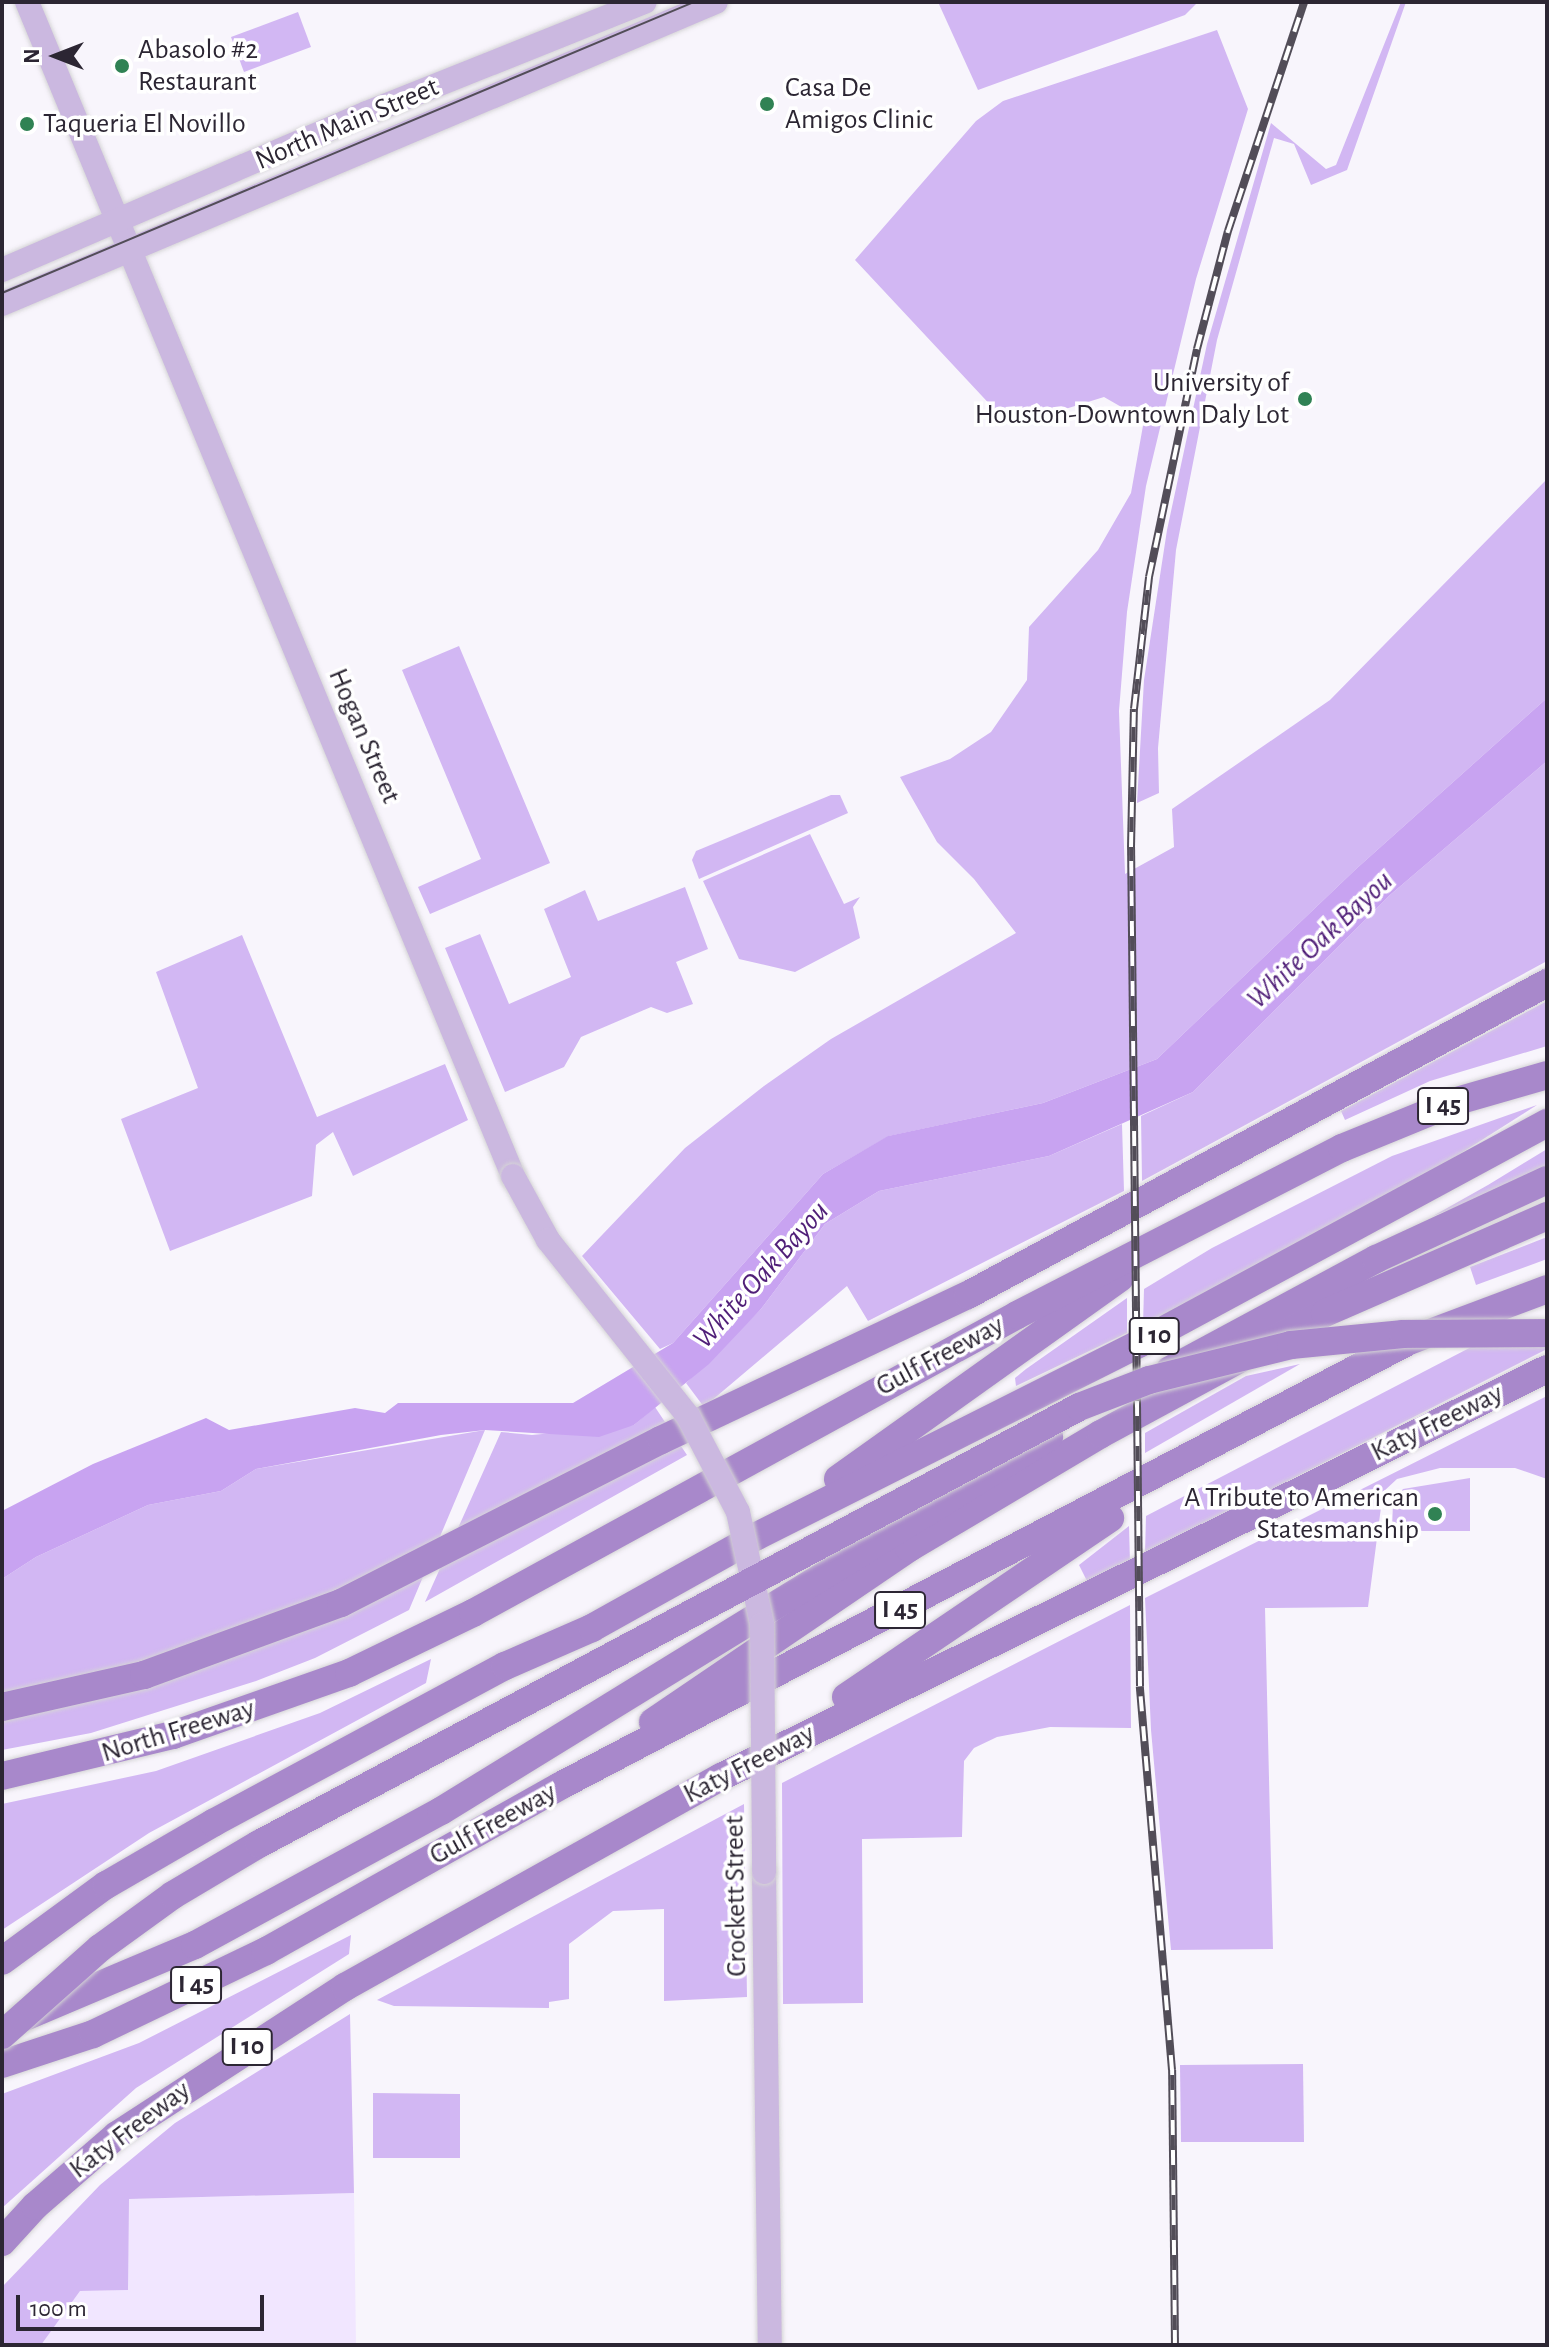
<!DOCTYPE html>
<style>
body{margin:0}
#map{position:relative;width:1549px;height:2347px;overflow:hidden;background:#f8f5fc;font-family:"Alegreya Sans",sans-serif}
div>[style]{position:absolute}
.built>*{inset:0;background:#f1e6ff}
.green>*{inset:0;background:#d2b7f3}
.water>*{inset:0;background:#c8a3f1}
.roads{filter:drop-shadow(0 0 2px #d5d4d6) drop-shadow(0 0 2px #d5d4d6)}
.major>*{height:24px;margin:-12px;padding:0 12px;transform-origin:12px;border-radius:12px;background:#cbb8e0}
.highway>*{height:28px;margin:-14px;padding:0 14px;transform-origin:14px;border-radius:14px;background:#a888cb}
.tram>*{height:2px;margin:-1px;padding:0 1px;transform-origin:1px;border-radius:1px;background:#524d58}
.rail>*{height:8px;margin-top:-4px;transform-origin:0;background:repeating-linear-gradient(90deg,#fff 0 15px,#524d58 0 30px);box-sizing:border-box;border-block:2px solid #524d58}
.bridges{filter:drop-shadow(0 0 2px #d5d4d6) drop-shadow(0 0 2px #d5d4d6)}
.major-bridge>*{height:24px;margin:-12px;padding:0 12px;transform-origin:12px;border-radius:12px;background:#cbb8e0}
.highway-bridge>*{height:28px;margin:-14px;padding:0 14px;transform-origin:14px;border-radius:14px;background:#a888cb}
.dots>*{width:22px;height:22px;translate:-50% -50%;box-sizing:border-box;border:4px solid #fff;border-radius:50%}
span{translate:-50% -50%;white-space:nowrap;text-align:center;line-height:1.15;-webkit-text-stroke:7px #fff;paint-order:stroke}
.shield-label span{padding:2px 6px;background:#fff;border:2px solid;border-radius:6px;-webkit-text-stroke-width:0}
.shield-label{font-size:26px;color:#2c2633;font-weight:700}
.poi-label{font-size:28px;color:#2c2633}
.left{translate:0 -50%;text-align:left}
.right{translate:-100% -50%;text-align:right}
.street-label{font-size:28px;color:#2c2633}
.water-label{font-size:30px;color:#501f78;font-style:italic}
.frame{position:absolute;inset:0;border:4px solid #2c2633;pointer-events:none}
.north{position:absolute;left:16px;top:16px;width:80px;height:80px;-webkit-text-stroke:6px #fff;paint-order:stroke;rotate:270deg;font-size:22px;font-weight:700;line-height:32px;text-align:center;color:#2c2633}
.north::after{content:'';display:block;margin:auto;width:28px;height:36px;background:#2c2633;clip-path:polygon(50% 0,100% 100%,50% 72%,0 100%)}
.scale{position:absolute;left:16px;top:2295px;width:248px;height:36px;box-sizing:border-box;border:4px solid #2c2633;border-top:0;padding-left:10px;font-size:24px;line-height:28px;white-space:nowrap;color:#2c2633;-webkit-text-stroke:6px #fff;paint-order:stroke}
</style>
<div id="map">
<div class="built">
<div style="clip-path:polygon(354px 2193px,356px 2345px,41px 2345px,80px 2291px,128px 2290px,128px 2199px)"></div>
</div>
<div class="green">
<div style="clip-path:polygon(938px 2px,1198px 2px,1185px 15px,978px 90px)"></div>
<div style="clip-path:polygon(1401px 2px,1406px 2px,1347px 170px,1311px 185px,1294px 144px,1274px 138px,1217px 340px,1176px 550px,1158px 748px,1159px 793px,1137px 803px,1144px 680px,1167px 530px,1207px 344px,1271px 123px,1326px 169px,1336px 165px)"></div>
<div style="clip-path:polygon(298px 12px,311px 47px,244px 72px,231px 37px)"></div>
<div style="clip-path:polygon(1217px 30px,1248px 109px,1196px 279px,1146px 486px,1127px 612px,1119px 711px,1125px 874px,1174px 847px,1172px 809px,1330px 700px,1547px 479px,1547px 698px,1356px 869px,1157px 1059px,1043px 1103px,889px 1136px,823px 1174px,673px 1343px,660px 1349px,582px 1256px,685px 1148px,764px 1086px,831px 1039px,1016px 933px,974px 879px,937px 842px,900px 777px,950px 759px,991px 732px,1027px 680px,1029px 627px,1098px 550px,1131px 493px,1144px 420px,1104px 397px,1010px 426px,855px 260px,976px 121px,1003px 101px)"></div>
<div style="clip-path:polygon(459px 646px,550px 863px,430px 914px,418px 887px,481px 859px,402px 670px)"></div>
<div style="clip-path:polygon(1547px 761px,1547px 961px,1142px 1181px,1141px 1116px,1193px 1092px,1390px 895px)"></div>
<div style="clip-path:polygon(831px 795px,840px 795px,848px 813px,699px 879px,692px 860px,696px 851px)"></div>
<div style="clip-path:polygon(810px 834px,844px 904px,860px 897px,853px 907px,860px 938px,795px 972px,739px 959px,703px 881px)"></div>
<div style="clip-path:polygon(685px 887px,708px 949px,676px 962px,693px 1004px,667px 1013px,651px 1007px,581px 1037px,564px 1067px,505px 1092px,445px 948px,480px 934px,509px 1004px,571px 977px,544px 909px,585px 890px,598px 921px)"></div>
<div style="clip-path:polygon(242px 935px,317px 1117px,445px 1064px,468px 1120px,353px 1176px,333px 1132px,316px 1145px,312px 1196px,170px 1251px,121px 1119px,198px 1088px,156px 972px)"></div>
<div style="clip-path:polygon(1547px 1001px,1547px 1046px,1430px 1081px,1345px 1120px,1341px 1111px)"></div>
<div style="clip-path:polygon(1537px 1105px,1444px 1164px,1143px 1326px,1144px 1289px,1212px 1248px,1392px 1156px)"></div>
<div style="clip-path:polygon(1122px 1124px,1124px 1191px,868px 1321px,847px 1286px,704px 1407px,686px 1383px,761px 1309px,825px 1224px,879px 1191px,1049px 1156px)"></div>
<div style="clip-path:polygon(1547px 1149px,1547px 1172px,1433px 1216px,1488px 1185px)"></div>
<div style="clip-path:polygon(1547px 1237px,1547px 1259px,1476px 1285px,1470px 1267px)"></div>
<div style="clip-path:polygon(1127px 1298px,1127px 1333px,1016px 1386px,1015px 1378px,1026px 1369px)"></div>
<div style="clip-path:polygon(1477px 1344px,1547px 1344px,1547px 1349px,1145px 1554px,1146px 1516px)"></div>
<div style="clip-path:polygon(1300px 1364px,1145px 1453px,1145px 1433px,1246px 1376px)"></div>
<div style="clip-path:polygon(1547px 1396px,1547px 1479px,1515px 1468px,1440px 1468px,1397px 1479px,1383px 1492px,1368px 1607px,1265px 1608px,1273px 1949px,1171px 1950px,1151px 1730px,1145px 1598px)"></div>
<div style="clip-path:polygon(655px 1407px,687px 1455px,425px 1602px,501px 1432px,532px 1435px,634px 1425px)"></div>
<div style="clip-path:polygon(485px 1430px,409px 1610px,315px 1658px,256px 1681px,91px 1733px,2px 1750px,2px 1579px,36px 1557px,148px 1505px,221px 1491px,256px 1469px)"></div>
<div style="clip-path:polygon(1470px 1478px,1470px 1531px,1392px 1531px,1393px 1501px,1403px 1489px)"></div>
<div style="clip-path:polygon(1129px 1526px,1130px 1563px,1088px 1583px,1079px 1565px)"></div>
<div style="clip-path:polygon(1130px 1605px,1131px 1728px,1050px 1727px,997px 1737px,974px 1748px,964px 1761px,962px 1837px,862px 1839px,863px 2003px,783px 2004px,782px 1783px)"></div>
<div style="clip-path:polygon(431px 1659px,426px 1683px,149px 1833px,2px 1930px,2px 1804px,156px 1771px,320px 1713px)"></div>
<div style="clip-path:polygon(744px 1804px,747px 1997px,664px 2001px,664px 1909px,613px 1911px,569px 1944px,569px 1999px,549px 2002px,549px 2008px,394px 2006px,377px 2000px)"></div>
<div style="clip-path:polygon(351px 1935px,349px 1954px,136px 2088px,2px 2208px,2px 2094px,139px 2043px)"></div>
<div style="clip-path:polygon(350px 2014px,354px 2193px,129px 2199px,128px 2290px,80px 2291px,41px 2345px,2px 2345px,2px 2287px,100px 2185px,175px 2123px)"></div>
<div style="clip-path:polygon(1303px 2064px,1304px 2142px,1181px 2142px,1180px 2065px)"></div>
<div style="clip-path:polygon(373px 2093px,460px 2094px,460px 2158px,373px 2158px)"></div>
</div>
<div class="water">
<div style="clip-path:polygon(1547px 698px,1547px 761px,1390px 895px,1193px 1092px,1049px 1156px,879px 1191px,825px 1224px,761px 1309px,709px 1364px,634px 1425px,599px 1437px,485px 1430px,441px 1435px,256px 1469px,221px 1491px,148px 1505px,36px 1557px,2px 1579px,2px 1511px,93px 1464px,206px 1418px,229px 1430px,355px 1408px,385px 1413px,398px 1403px,573px 1403px,673px 1343px,823px 1174px,888px 1136px,1043px 1103px,1157px 1059px,1356px 869px)"></div>
</div>
<div class="roads">
<div class="major">
<div style="left:27px;top:2px;width:1271px;rotate:67.51deg"></div>
<div style="left:2px;top:270px;width:397px;rotate:-23.3deg"></div>
<div style="left:367px;top:113px;width:299px;rotate:-21.8deg"></div>
<div style="left:2px;top:304px;width:775px;rotate:-22.93deg"></div>
<div style="left:764px;top:1872px;width:473px;rotate:89.3deg"></div>
</div>
<div class="highway">
<div style="left:1170px;top:1370px;width:234px;rotate:-28.3deg"></div>
<div style="left:1376px;top:1259px;width:188px;rotate:-24.8deg"></div>
<div style="left:838px;top:1479px;width:346px;rotate:-35.5deg"></div>
<div style="left:846px;top:1697px;width:319px;rotate:-34.1deg"></div>
<div style="left:2px;top:1707px;width:146px;rotate:-12.7deg"></div>
<div style="left:144px;top:1675px;width:210px;rotate:-20.1deg"></div>
<div style="left:341px;top:1603px;width:359px;rotate:-27deg"></div>
<div style="left:661px;top:1440px;width:340px;rotate:-25.3deg"></div>
<div style="left:968px;top:1295px;width:658px;rotate:-28.32deg"></div>
<div style="left:653px;top:1722px;width:310px;rotate:-34.2deg"></div>
<div style="left:909px;top:1548px;width:223px;rotate:-30.7deg"></div>
<div style="left:1101px;top:1434px;width:255px;rotate:-28.4deg"></div>
<div style="left:1325px;top:1313px;width:242px;rotate:-23.6deg"></div>
<div style="left:2px;top:1776px;width:176px;rotate:-13.5deg"></div>
<div style="left:173px;top:1735px;width:187px;rotate:-19.4deg"></div>
<div style="left:349px;top:1673px;width:138px;rotate:-25.8deg"></div>
<div style="left:473px;top:1613px;width:620px;rotate:-28.71deg"></div>
<div style="left:1017px;top:1315px;width:365px;rotate:-27.2deg"></div>
<div style="left:1342px;top:1148px;width:124px;rotate:-22.2deg"></div>
<div style="left:1457px;top:1101px;width:94px;rotate:-16.1deg"></div>
<div style="left:2px;top:1961px;width:129px;rotate:-36.2deg"></div>
<div style="left:106px;top:1885px;width:124px;rotate:-30.1deg"></div>
<div style="left:213px;top:1823px;width:332px;rotate:-28.3deg"></div>
<div style="left:505px;top:1666px;width:95px;rotate:-23.6deg"></div>
<div style="left:592px;top:1628px;width:187px;rotate:-29.2deg"></div>
<div style="left:755px;top:1537px;width:431px;rotate:-26.7deg"></div>
<div style="left:1140px;top:1343px;width:463px;rotate:-28.4deg"></div>
<div style="left:22px;top:2018px;width:188px;rotate:-22.9deg"></div>
<div style="left:195px;top:1945px;width:280px;rotate:-28.6deg"></div>
<div style="left:441px;top:1811px;width:714px;rotate:-31.6deg"></div>
<div style="left:2px;top:2064px;width:96px;rotate:-18.2deg"></div>
<div style="left:93px;top:2034px;width:192px;rotate:-25.6deg"></div>
<div style="left:266px;top:1951px;width:337px;rotate:-29.3deg"></div>
<div style="left:560px;top:1786px;width:959px;rotate:-27.66deg"></div>
<div style="left:1409px;top:1341px;width:147px;rotate:-20.6deg"></div>
<div style="left:2px;top:2242px;width:49px;rotate:-47.5deg"></div>
<div style="left:35px;top:2206px;width:108px;rotate:-40.9deg"></div>
<div style="left:117px;top:2135px;width:272px;rotate:-33deg"></div>
<div style="left:345px;top:1987px;width:431px;rotate:-29.2deg"></div>
<div style="left:721px;top:1777px;width:921px;rotate:-26.29deg"></div>
</div>
</div>
<div class="tram">
<div style="left:2px;top:293px;width:751px;rotate:-22.81deg"></div>
</div>
<div class="rail">
<div style="left:1175px;top:2345px;width:275px;rotate:-90.6deg"></div>
<div style="left:1172px;top:2070px;width:385px;rotate:-94.8deg"></div>
<div style="left:1140px;top:1686px;width:839px;rotate:-90.61deg"></div>
<div style="left:1131px;top:847px;width:138px;rotate:-88.8deg"></div>
<div style="left:1134px;top:709px;width:133px;rotate:-83.5deg"></div>
<div style="left:1149px;top:577px;width:233px;rotate:-78.1deg"></div>
<div style="left:1197px;top:349px;width:122px;rotate:-75.3deg"></div>
<div style="left:1228px;top:231px;width:241px;rotate:-71.6deg"></div>
</div>
<div class="bridges">
<div class="major-bridge">
<div style="left:513px;top:1176px;width:73px;rotate:61.3deg"></div>
<div style="left:548px;top:1240px;width:225px;rotate:51.5deg"></div>
<div style="left:688px;top:1416px;width:108px;rotate:62.5deg"></div>
<div style="left:738px;top:1512px;width:115px;rotate:77.9deg"></div>
<div style="left:762px;top:1624px;width:248px;rotate:89.5deg"></div>
</div>
<div class="highway-bridge">
<div style="left:2px;top:2035px;width:131px;rotate:-41.6deg"></div>
<div style="left:100px;top:1948px;width:90px;rotate:-36deg"></div>
<div style="left:173px;top:1895px;width:100px;rotate:-30.7deg"></div>
<div style="left:259px;top:1844px;width:929px;rotate:-28.05deg"></div>
<div style="left:1079px;top:1407px;width:75px;rotate:-21.1deg"></div>
<div style="left:1149px;top:1380px;width:146px;rotate:-13.8deg"></div>
<div style="left:1291px;top:1345px;width:113px;rotate:-5.6deg"></div>
<div style="left:1403px;top:1334px;width:144px;rotate:-0.4deg"></div>
</div>
</div>
<div class="dots">
<div style="left:122px;top:66px;background:#308254"></div>
<div style="left:767px;top:104px;background:#308254"></div>
<div style="left:27px;top:124px;background:#308254"></div>
<div style="left:1305px;top:399px;background:#308254"></div>
<div style="left:1435px;top:1514px;background:#308254"></div>
</div>
<div class="shield-label">
<span style="left:1443px;top:1106px">I 45</span>
<span style="left:1154px;top:1336px">I 10</span>
<span style="left:900px;top:1610px">I 45</span>
<span style="left:196px;top:1985px">I 45</span>
<span style="left:247px;top:2047px">I 10</span>
</div>
<div class="poi-label">
<span class="left" style="left:138px;top:66px">Abasolo #2<br>Restaurant</span>
<span class="left" style="left:785px;top:104px">Casa De<br>Amigos Clinic</span>
<span class="left" style="left:43px;top:124px">Taqueria El Novillo</span>
<span class="right" style="left:1289px;top:399px">University of<br>Houston-Downtown Daly Lot</span>
<span class="right" style="left:1419px;top:1514px">A Tribute to American<br>Statesmanship</span>
</div>
<div class="street-label">
<span style="left:347px;top:124px;rotate:-23deg">North Main Street</span>
<span style="left:364px;top:736px;rotate:67deg">Hogan Street</span>
<span style="left:940px;top:1356px;rotate:-28deg">Gulf Freeway</span>
<span style="left:1437px;top:1423px;rotate:-26deg">Katy Freeway</span>
<span style="left:178px;top:1731px;rotate:-17deg">North Freeway</span>
<span style="left:749px;top:1764px;rotate:-27deg">Katy Freeway</span>
<span style="left:493px;top:1824px;rotate:-29deg">Gulf Freeway</span>
<span style="left:736px;top:1896px;rotate:-91deg">Crockett Street</span>
<span style="left:130px;top:2130px;rotate:-37deg">Katy Freeway</span>
</div>
<div class="water-label">
<span style="left:1320px;top:940px;rotate:-43deg">White Oak Bayou</span>
<span style="left:761px;top:1275px;rotate:-48deg">White Oak Bayou</span>
</div>
<div class="frame"></div>
<div class="north">N</div>
<div class="scale">100 m</div>
</div>
